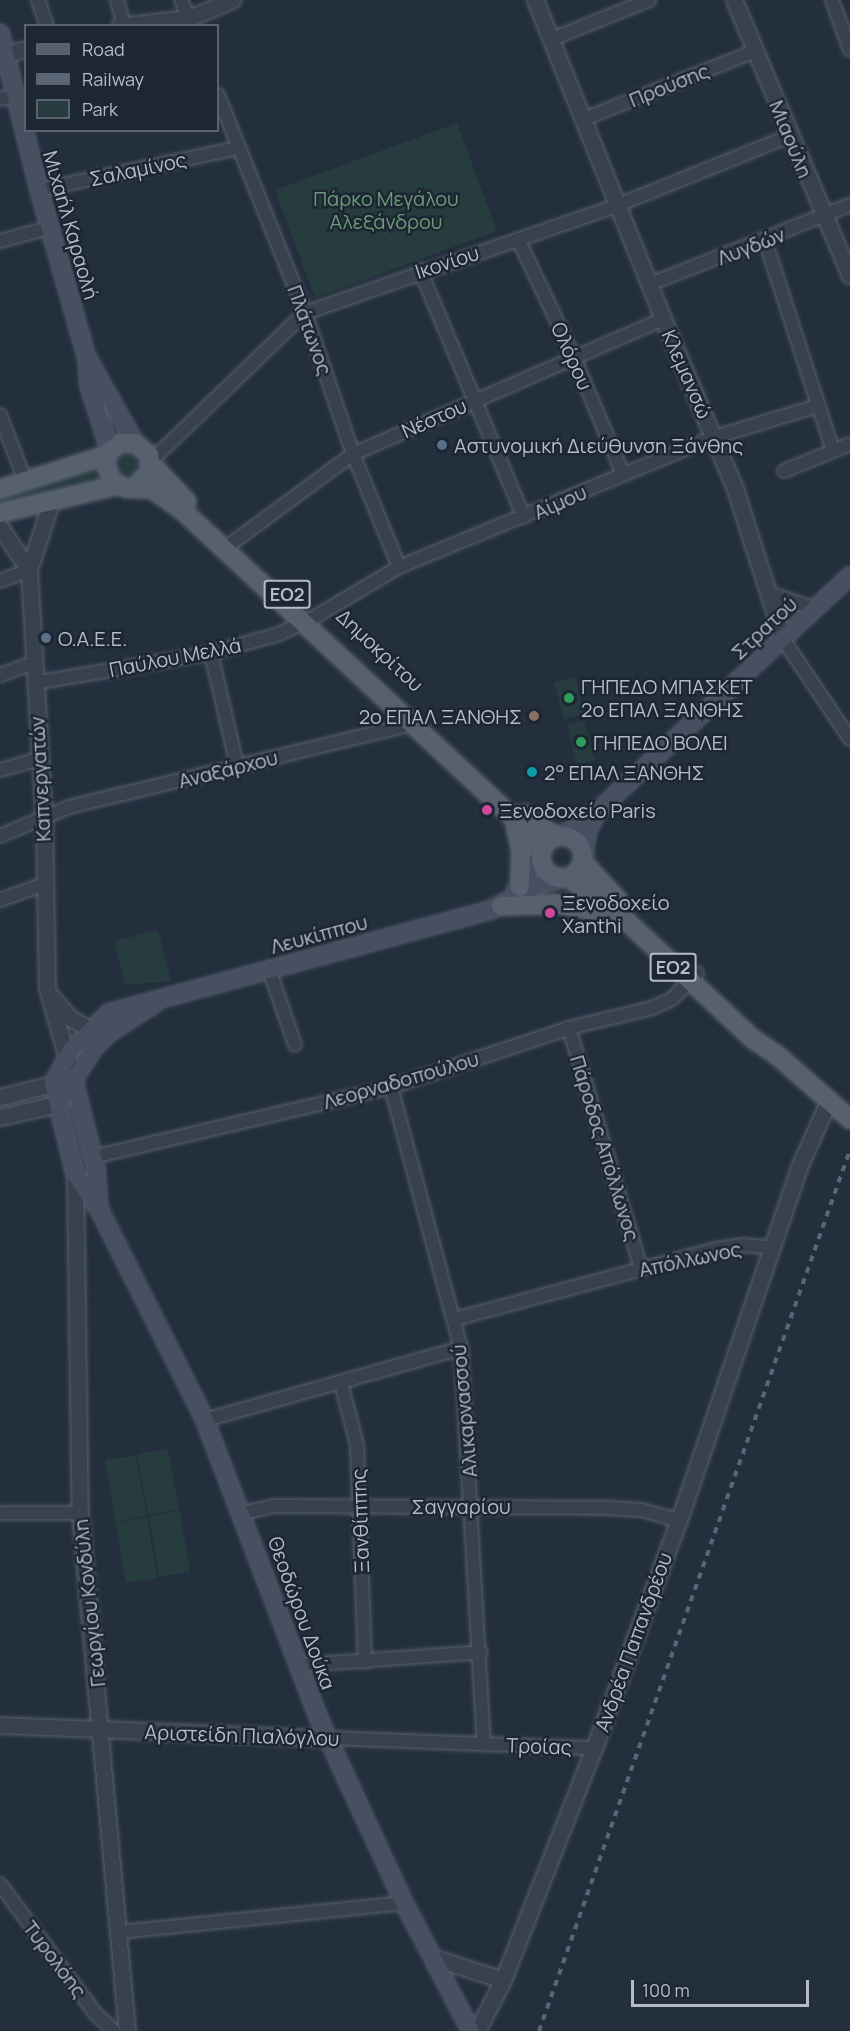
<!DOCTYPE html>
<meta charset="utf-8">
<style>
body{margin:0}
#map{position:relative;width:850px;height:2031px;overflow:hidden;background:#242f3e;font-family:Manrope,sans-serif}
div>[style]{position:absolute}
.green>*{inset:0;background:#263c3f}
.round{border-radius:50%}
.roads{filter:drop-shadow(0 0 2px #565f6c) drop-shadow(0 0 2px #565f6c)}
.minor>*{height:12px;margin:-6px;padding:0 6px;transform-origin:6px;border-radius:6px;background:#38414e}
.tertiary>*{height:15px;margin:-7.5px;padding:0 7.5px;transform-origin:7.5px;border-radius:7.5px;background:#38414e}
.secondary>*{height:16px;margin:-8px;padding:0 8px;transform-origin:8px;border-radius:8px;background:#465061}
.primary>*{height:18px;margin:-9px;padding:0 9px;transform-origin:9px;border-radius:9px;background:#56606e}
.primary>.ring{margin:-9px;padding:0;box-sizing:content-box;background:none;border:18px solid #56606e;border-radius:50%}
.rail>*{height:4px;margin-top:-2px;transform-origin:0;background:repeating-linear-gradient(90deg,#5a6575 0 6px,transparent 0 12px)}
.dots>*{width:16px;height:16px;translate:-50% -50%;box-sizing:border-box;border:3px solid #1d2633;border-radius:50%}
span{translate:-50% -50%;white-space:nowrap;text-align:center;line-height:1.15;-webkit-text-stroke:5px #1d2633;paint-order:stroke}
.shield-label span{padding:2px 4px;background:#1d2633;border:2px solid;border-radius:4px;-webkit-text-stroke-width:0}
.shield-label{font-size:18px;color:#b4bcc9;font-weight:700}
.street-label{font-size:20px;color:#b4bcc9}
.park-label{font-size:20px;color:#6b9a76}
.poi-label{font-size:20px;color:#b4bcc9}
.left{translate:0 -50%;text-align:left}
.right{translate:-100% -50%;text-align:right}
.legend{position:absolute;left:24px;top:24px;width:195px;height:108px;box-sizing:border-box;background:#1d2633;border:2px solid #59626f;margin:0;padding:8px 10px;list-style:none;font-size:18px;color:#b4bcc9}
.legend li{display:flex;align-items:center;gap:12px;height:30px}
.legend b{width:30px;border:2px solid #59626f}
.scale{position:absolute;left:631px;top:1980px;width:178px;height:27px;box-sizing:border-box;border:3px solid #b4bcc9;border-top:0;padding-left:8px;font-size:18px;line-height:21px;white-space:nowrap;color:#b4bcc9;-webkit-text-stroke:4px #1d2633;paint-order:stroke}
</style>
<div id="map">
<div class="green">
<div style="clip-path:polygon(457px 123px,497px 231px,315px 298px,275px 190px)"></div>
<div class="round" style="left:117px;top:453px;width:22px;height:22px"></div>
<div style="clip-path:polygon(97px 467px,98px 481px,0 504px,0 495px)"></div>
<div style="clip-path:polygon(575px 678px,584px 714px,564px 719px,554px 682px)"></div>
<div style="clip-path:polygon(584px 720px,595px 760px,577px 765px,567px 725px)"></div>
<div style="clip-path:polygon(158px 930px,171px 981px,125px 985px,114px 941px)"></div>
<div style="clip-path:polygon(168px 1449px,179px 1510px,148px 1515px,137px 1454px)"></div>
<div style="clip-path:polygon(136px 1455px,147px 1516px,115px 1521px,105px 1460px)"></div>
<div style="clip-path:polygon(180px 1511px,190px 1572px,159px 1577px,149px 1516px)"></div>
<div style="clip-path:polygon(147px 1517px,157px 1578px,126px 1583px,115px 1522px)"></div>
</div>
<div class="roads">
<div class="minor">
<div style="left:38px;top:0;width:28px;rotate:71deg"></div>
<div style="left:117px;top:0;width:25px;rotate:74deg"></div>
<div style="left:181px;top:0;width:28px;rotate:67deg"></div>
<div style="left:832px;top:0;width:53px;rotate:70.2deg"></div>
<div style="left:552px;top:39px;width:105px;rotate:-21.9deg"></div>
<div style="left:218px;top:95px;width:235px;rotate:68.2deg"></div>
<div style="left:305px;top:313px;width:149px;rotate:71.2deg"></div>
<div style="left:353px;top:454px;width:122px;rotate:67.8deg"></div>
<div style="left:0;top:99px;width:14px;rotate:-12deg"></div>
<div style="left:584px;top:119px;width:184px;rotate:-21.7deg"></div>
<div style="left:39px;top:190px;width:203px;rotate:-11.9deg"></div>
<div style="left:518px;top:239px;width:128px;rotate:64.6deg"></div>
<div style="left:573px;top:355px;width:129px;rotate:67.2deg"></div>
<div style="left:765px;top:240px;width:221px;rotate:72.1deg"></div>
<div style="left:0;top:241px;width:51px;rotate:-14.9deg"></div>
<div style="left:420px;top:270px;width:268px;rotate:67.2deg"></div>
<div style="left:650px;top:284px;width:215px;rotate:-21.6deg"></div>
<div style="left:0;top:415px;width:70px;rotate:69deg"></div>
<div style="left:151px;top:461px;width:214px;rotate:-43.9deg"></div>
<div style="left:305px;top:313px;width:331px;rotate:-19deg"></div>
<div style="left:618px;top:205px;width:185px;rotate:-21.9deg"></div>
<div style="left:784px;top:471px;width:71px;rotate:-22.2deg"></div>
<div style="left:224px;top:549px;width:160px;rotate:-36.4deg"></div>
<div style="left:353px;top:454px;width:338px;rotate:-23.5deg"></div>
<div style="left:0;top:581px;width:31px;rotate:-21deg"></div>
<div style="left:772px;top:594px;width:46px;rotate:19.2deg"></div>
<div style="left:783px;top:639px;width:120px;rotate:56.2deg"></div>
<div style="left:211px;top:653px;width:116px;rotate:77deg"></div>
<div style="left:0;top:675px;width:35px;rotate:-20deg"></div>
<div style="left:34px;top:683px;width:180px;rotate:-9.6deg"></div>
<div style="left:211px;top:653px;width:71px;rotate:-15.6deg"></div>
<div style="left:279px;top:634px;width:38px;rotate:-25deg"></div>
<div style="left:313px;top:618px;width:100px;rotate:-30.7deg"></div>
<div style="left:399px;top:567px;width:342px;rotate:-22.4deg"></div>
<div style="left:715px;top:437px;width:107px;rotate:-16.9deg"></div>
<div style="left:0;top:770px;width:41px;rotate:-15.8deg"></div>
<div style="left:0;top:836px;width:75px;rotate:-22.8deg"></div>
<div style="left:69px;top:807px;width:354px;rotate:-13.6deg"></div>
<div style="left:0;top:900px;width:48px;rotate:-19.6deg"></div>
<div style="left:269px;top:969px;width:80px;rotate:71.1deg"></div>
<div style="left:569px;top:1028px;width:251px;rotate:73.3deg"></div>
<div style="left:391px;top:1087px;width:270px;rotate:75deg"></div>
<div style="left:461px;top:1348px;width:397px;rotate:86.7deg"></div>
<div style="left:93px;top:1157px;width:306px;rotate:-13.2deg"></div>
<div style="left:391px;top:1087px;width:188px;rotate:-18.3deg"></div>
<div style="left:569px;top:1028px;width:85px;rotate:-13.5deg"></div>
<div style="left:652px;top:1008px;width:22px;rotate:-24deg"></div>
<div style="left:672px;top:999px;width:36px;rotate:-46deg"></div>
<div style="left:455px;top:1319px;width:271px;rotate:-15deg"></div>
<div style="left:717px;top:1249px;width:25px;rotate:-9deg"></div>
<div style="left:742px;top:1245px;width:32px;rotate:5deg"></div>
<div style="left:341px;top:1383px;width:64px;rotate:75.5deg"></div>
<div style="left:357px;top:1445px;width:217px;rotate:87.9deg"></div>
<div style="left:205px;top:1420px;width:266px;rotate:-15.7deg"></div>
<div style="left:0;top:1513px;width:80px"></div>
<div style="left:242px;top:1513px;width:34px;rotate:-12deg"></div>
<div style="left:275px;top:1506px;width:336px;rotate:0.3deg"></div>
<div style="left:611px;top:1508px;width:30px;rotate:4deg"></div>
<div style="left:641px;top:1510px;width:39px;rotate:15deg"></div>
<div style="left:301px;top:1665px;width:180px;rotate:-4.1deg"></div>
<div style="left:328px;top:1738px;width:266px;rotate:2.2deg"></div>
<div style="left:0;top:1884px;width:162px;rotate:53.6deg"></div>
<div style="left:96px;top:2014px;width:25px;rotate:43deg"></div>
<div style="left:119px;top:1932px;width:286px;rotate:-5.8deg"></div>
</div>
<div class="tertiary">
<div style="left:535px;top:0;width:344px;rotate:68.1deg"></div>
<div style="left:663px;top:319px;width:185px;rotate:67deg"></div>
<div style="left:735px;top:489px;width:157px;rotate:72.3deg"></div>
<div style="left:734px;top:0;width:299px;rotate:67.2deg"></div>
<div style="left:119px;top:26px;width:70px;rotate:-6.5deg"></div>
<div style="left:189px;top:18px;width:47px;rotate:-22.7deg"></div>
<div style="left:5px;top:54px;width:22px;rotate:-13deg"></div>
<div style="left:51px;top:502px;width:71px;rotate:107.9deg"></div>
<div style="left:29px;top:570px;width:249px;rotate:86.6deg"></div>
<div style="left:44px;top:819px;width:169px;rotate:89deg"></div>
<div style="left:47px;top:988px;width:80px;rotate:74.1deg"></div>
<div style="left:0;top:527px;width:52px;rotate:56deg"></div>
<div style="left:53px;top:998px;width:26px;rotate:50deg"></div>
<div style="left:70px;top:1018px;width:23px;rotate:29deg"></div>
<div style="left:0;top:1097px;width:55px;rotate:-13.8deg"></div>
<div style="left:0;top:1117px;width:59px;rotate:-12.6deg"></div>
<div style="left:75px;top:1174px;width:339px;rotate:89.2deg"></div>
<div style="left:80px;top:1513px;width:520px;rotate:84.82deg"></div>
<div style="left:0;top:1725px;width:328px;rotate:2.3deg"></div>
<div style="left:432px;top:1957px;width:75px;rotate:17.9deg"></div>
<div style="left:477px;top:2031px;width:57px;rotate:-63deg"></div>
<div style="left:503px;top:1980px;width:249px;rotate:-68.6deg"></div>
<div style="left:594px;top:1748px;width:243px;rotate:-69.6deg"></div>
<div style="left:679px;top:1520px;width:373px;rotate:-71.2deg"></div>
<div style="left:799px;top:1167px;width:73px;rotate:-65.9deg"></div>
</div>
<div class="secondary">
<div style="left:0;top:33px;width:162px;rotate:76deg"></div>
<div style="left:39px;top:190px;width:175px;rotate:74.1deg"></div>
<div style="left:87px;top:358px;width:28px;rotate:86deg"></div>
<div style="left:89px;top:386px;width:68px;rotate:72.1deg"></div>
<div style="left:88px;top:359px;width:96px;rotate:60.8deg"></div>
<div style="left:563px;top:835px;width:45px;rotate:-35.1deg"></div>
<div style="left:600px;top:809px;width:342px;rotate:-43deg"></div>
<div style="left:584px;top:854px;width:22px;rotate:-82deg"></div>
<div style="left:587px;top:832px;width:20px;rotate:-63deg"></div>
<div style="left:515px;top:892px;width:44px;rotate:-55.2deg"></div>
<div style="left:73px;top:1078px;width:94px;rotate:75.8deg"></div>
<div style="left:96px;top:1169px;width:39px;rotate:86deg"></div>
<div style="left:58px;top:1104px;width:67px;rotate:-57.3deg"></div>
<div style="left:94px;top:1048px;width:21px;rotate:-45deg"></div>
<div style="left:109px;top:1033px;width:54px;rotate:-32.8deg"></div>
<div style="left:471px;top:2031px;width:144px;rotate:-117.6deg"></div>
<div style="left:404px;top:1903px;width:203px;rotate:-114.8deg"></div>
<div style="left:319px;top:1719px;width:320px;rotate:-110.9deg"></div>
<div style="left:205px;top:1420px;width:236px;rotate:-116.7deg"></div>
<div style="left:99px;top:1209px;width:42px;rotate:-124.4deg"></div>
<div style="left:75px;top:1174px;width:93px;rotate:-103.7deg"></div>
<div style="left:53px;top:1084px;width:38px;rotate:-62deg"></div>
<div style="left:71px;top:1050px;width:53px;rotate:-44.2deg"></div>
<div style="left:109px;top:1013px;width:395px;rotate:-15.1deg"></div>
<div style="left:490px;top:910px;width:57px;rotate:-27deg"></div>
<div style="left:541px;top:884px;width:21px;rotate:-14deg"></div>
</div>
<div class="primary">
<div style="left:151px;top:464px;width:52px;rotate:46.5deg"></div>
<div style="left:134px;top:487px;width:22px;rotate:-43deg"></div>
<div style="left:150px;top:472px;width:17px;rotate:-93deg"></div>
<div style="left:149px;top:455px;width:18px;rotate:-139deg"></div>
<div style="left:135px;top:443px;width:14px;rotate:180deg"></div>
<div style="left:121px;top:443px;width:14px;rotate:144deg"></div>
<div style="left:110px;top:451px;width:12px;rotate:114deg"></div>
<div style="left:105px;top:462px;width:20px;rotate:70deg"></div>
<div style="left:112px;top:481px;width:16px;rotate:27deg"></div>
<div style="left:126px;top:488px;width:26px;rotate:2deg"></div>
<div style="left:152px;top:489px;width:35px;rotate:35deg"></div>
<div style="left:181px;top:509px;width:453px;rotate:42.9deg"></div>
<div style="left:513px;top:817px;width:28px;rotate:45deg"></div>
<div style="left:533px;top:837px;width:17px;rotate:62deg"></div>
<div style="left:0;top:489px;width:112px;rotate:-17.6deg"></div>
<div style="left:0;top:513px;width:121px;rotate:-13.3deg"></div>
<div style="left:524px;top:814px;width:18px;rotate:41deg"></div>
<div style="left:538px;top:826px;width:22px;rotate:27deg"></div>
<div style="left:514px;top:818px;width:34px;rotate:78deg"></div>
<div style="left:521px;top:851px;width:36px;rotate:92deg"></div>
<div class="ring" style="left:541px;top:836px;width:24px;height:24px"></div>
<div style="left:583px;top:862px;width:52px;rotate:47.4deg"></div>
<div style="left:568px;top:878px;width:64px;rotate:35.4deg"></div>
<div style="left:620px;top:915px;width:182px;rotate:43deg"></div>
<div style="left:753px;top:1039px;width:30px;rotate:34deg"></div>
<div style="left:778px;top:1056px;width:96px;rotate:41.2deg"></div>
<div style="left:501px;top:906px;width:55px;rotate:-2.1deg"></div>
<div style="left:556px;top:904px;width:60px;rotate:9.6deg"></div>
</div>
</div>
<div class="rail">
<div style="left:539px;top:2031px;width:934px;rotate:-70.56deg"></div>
</div>
<div class="dots">
<div style="left:442px;top:445px;background:#5c6f8a"></div>
<div style="left:46px;top:638px;background:#5c6f8a"></div>
<div style="left:569px;top:698px;background:#2e9e5b"></div>
<div style="left:534px;top:716px;background:#8d6e63"></div>
<div style="left:581px;top:742px;background:#2e9e5b"></div>
<div style="left:532px;top:772px;background:#0f9aa8"></div>
<div style="left:487px;top:810px;background:#d1479c"></div>
<div style="left:550px;top:913px;background:#d1479c"></div>
</div>
<div class="shield-label">
<span style="left:287px;top:594px">ΕΟ2</span>
<span style="left:673px;top:967px">ΕΟ2</span>
</div>
<div class="street-label">
<span style="left:669px;top:85px;rotate:-22deg">Προύσης</span>
<span style="left:791px;top:139px;rotate:68deg">Μιαούλη</span>
<span style="left:138px;top:169px;rotate:-12deg">Σαλαμίνος</span>
<span style="left:71px;top:225px;rotate:74deg">Μιχαήλ Καραολή</span>
<span style="left:751px;top:246px;rotate:-21deg">Λυγδών</span>
<span style="left:447px;top:262px;rotate:-18deg">Ικονίου</span>
<span style="left:310px;top:330px;rotate:70deg">Πλάτωνος</span>
<span style="left:572px;top:356px;rotate:66deg">Ολόρου</span>
<span style="left:687px;top:374px;rotate:66deg">Κλεμανσώ</span>
<span style="left:434px;top:418px;rotate:-24deg">Νέστου</span>
<span style="left:560px;top:502px;rotate:-24deg">Αίμου</span>
<span style="left:764px;top:628px;rotate:-43deg">Στρατού</span>
<span style="left:380px;top:650px;rotate:43deg">Δημοκρίτου</span>
<span style="left:175px;top:657px;rotate:-11deg">Παύλου Μελλά</span>
<span style="left:228px;top:769px;rotate:-14deg">Αναξάρχου</span>
<span style="left:40px;top:779px;rotate:-93deg">Καπνεργατών</span>
<span style="left:319px;top:934px;rotate:-15deg">Λευκίππου</span>
<span style="left:401px;top:1080px;rotate:-16deg">Λεορναδοπούλου</span>
<span style="left:605px;top:1148px;rotate:73deg">Πάροδος Απόλλωνος</span>
<span style="left:690px;top:1259px;rotate:-12deg">Απόλλωνος</span>
<span style="left:464px;top:1411px;rotate:-95deg">Αλικαρνασσού</span>
<span style="left:461px;top:1506px">Σαγγαρίου</span>
<span style="left:360px;top:1521px;rotate:-92deg">Ξανθίππης</span>
<span style="left:89px;top:1603px;rotate:-96deg">Γεωργίου Κονδύλη</span>
<span style="left:302px;top:1613px;rotate:70deg">Θεοδώρου Δούκα</span>
<span style="left:633px;top:1642px;rotate:-70deg">Ανδρέα Παπανδρέου</span>
<span style="left:242px;top:1735px;rotate:2deg">Αριστείδη Πιαλόγλου</span>
<span style="left:539px;top:1746px;rotate:2deg">Τροίας</span>
<span style="left:55px;top:1959px;rotate:53deg">Τυρολόης</span>
</div>
<div class="park-label">
<span style="left:386px;top:210px">Πάρκο Μεγάλου<br>Αλεξάνδρου</span>
</div>
<div class="poi-label">
<span class="left" style="left:454px;top:445px">Αστυνομική Διεύθυνση Ξάνθης</span>
<span class="left" style="left:58px;top:638px">Ο.Α.Ε.Ε.</span>
<span class="left" style="left:581px;top:698px">ΓΗΠΕΔΟ ΜΠΑΣΚΕΤ<br>2ο ΕΠΑΛ ΞΑΝΘΗΣ</span>
<span class="right" style="left:522px;top:716px">2o ΕΠΑΛ ΞΑΝΘΗΣ</span>
<span class="left" style="left:593px;top:742px">ΓΗΠΕΔΟ ΒΟΛΕΙ</span>
<span class="left" style="left:544px;top:772px">2° ΕΠΑΛ ΞΑΝΘΗΣ</span>
<span class="left" style="left:499px;top:810px">Ξενοδοχείο Paris</span>
<span class="left" style="left:562px;top:914px">Ξενοδοχείο<br>Xanthi</span>
</div>
<ul class="legend">
<li><b style="height:8px;background:#56606e"></b>Road</li>
<li><b style="height:8px;background:#5a6575"></b>Railway</li>
<li><b style="height:16px;background:#263c3f"></b>Park</li>
</ul>
<div class="scale">100 m</div>
</div>
